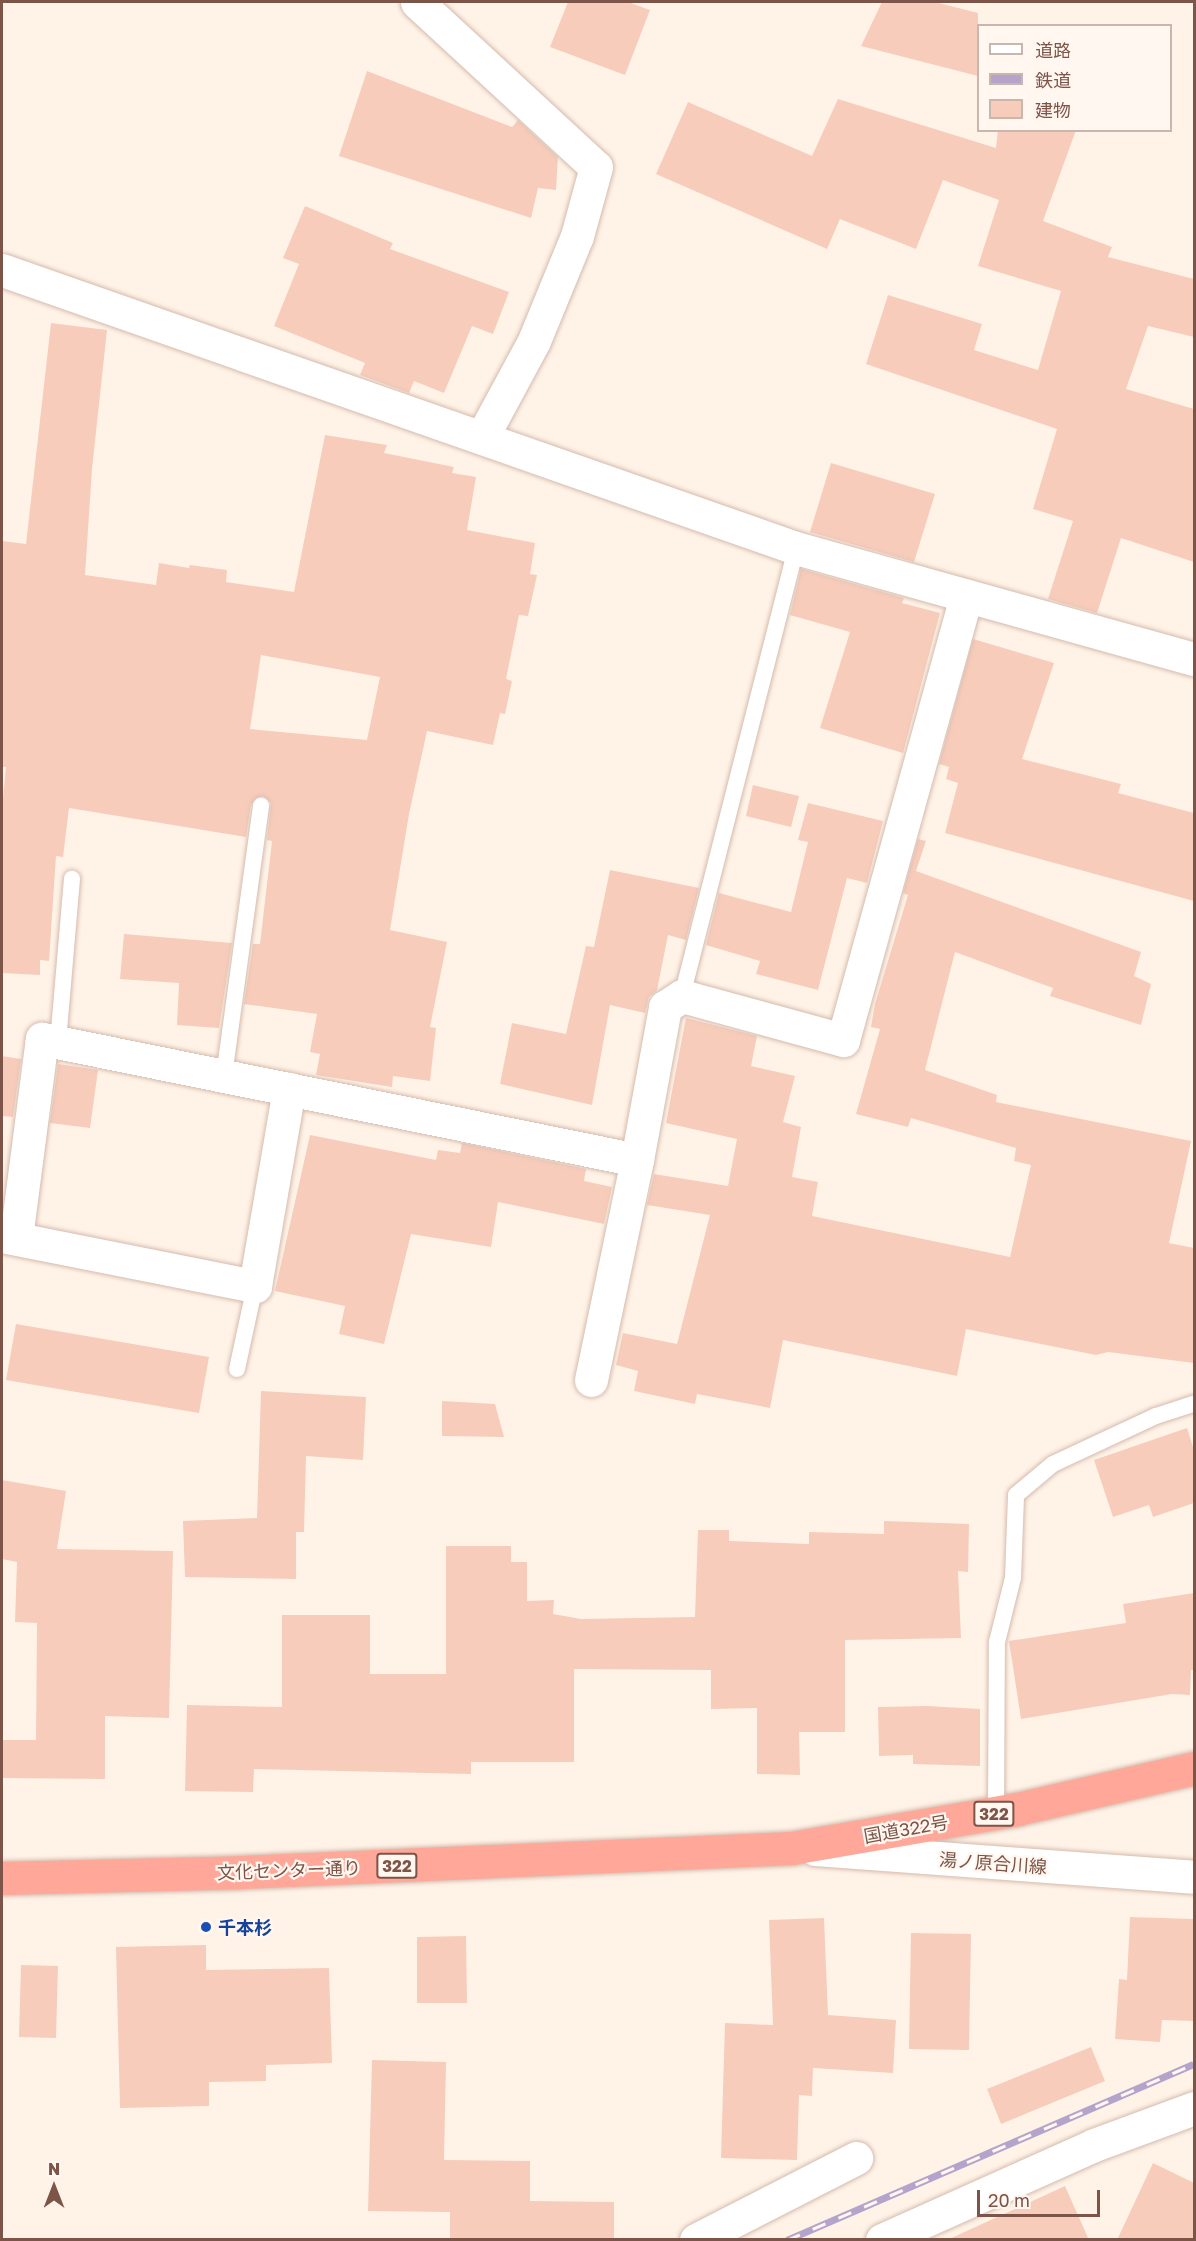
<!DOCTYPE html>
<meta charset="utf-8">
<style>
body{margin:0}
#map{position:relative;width:1196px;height:2241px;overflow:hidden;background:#fff3e7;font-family:"Golos Text","Noto Sans JP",sans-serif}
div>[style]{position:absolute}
.building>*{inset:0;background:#f7ccbb}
.roads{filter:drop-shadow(0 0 2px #d5bbae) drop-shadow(0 0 2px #d5bbae)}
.lane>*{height:16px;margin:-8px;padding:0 8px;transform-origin:8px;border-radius:8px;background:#fff}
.street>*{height:33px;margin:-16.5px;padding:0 16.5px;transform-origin:16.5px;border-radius:16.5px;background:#fff}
.secondary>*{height:33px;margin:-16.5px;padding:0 16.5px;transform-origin:16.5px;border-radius:16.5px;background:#fff}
.highway>*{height:33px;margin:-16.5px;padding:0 16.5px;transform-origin:16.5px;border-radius:16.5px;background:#ffa798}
.rail>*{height:7px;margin-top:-3.5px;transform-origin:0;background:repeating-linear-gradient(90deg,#fff7f0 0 14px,#b4a3cb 0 28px);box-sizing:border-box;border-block:2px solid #b4a3cb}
.dots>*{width:16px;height:16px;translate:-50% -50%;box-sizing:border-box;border:3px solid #fff7f0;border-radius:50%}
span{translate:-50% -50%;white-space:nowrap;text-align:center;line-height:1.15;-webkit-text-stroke:4.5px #fff7f0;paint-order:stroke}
.shield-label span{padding:2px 4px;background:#fff7f0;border:2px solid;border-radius:4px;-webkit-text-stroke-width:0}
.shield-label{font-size:16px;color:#7c5448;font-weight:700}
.street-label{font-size:18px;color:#7c5448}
.transit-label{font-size:18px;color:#164399;font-weight:700}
.left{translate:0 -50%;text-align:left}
.frame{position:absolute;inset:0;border:3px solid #7c5448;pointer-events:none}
.legend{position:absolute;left:977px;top:24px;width:195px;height:108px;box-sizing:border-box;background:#fff7f0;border:2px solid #cbb6ad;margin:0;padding:8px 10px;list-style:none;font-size:18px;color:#7c5448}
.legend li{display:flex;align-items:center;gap:12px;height:30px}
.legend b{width:30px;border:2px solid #cbb6ad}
.north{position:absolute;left:24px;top:2157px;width:60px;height:60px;-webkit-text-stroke:4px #fff7f0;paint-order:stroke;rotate:0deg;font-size:16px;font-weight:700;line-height:24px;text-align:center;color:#7c5448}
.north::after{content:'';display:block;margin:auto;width:21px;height:27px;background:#7c5448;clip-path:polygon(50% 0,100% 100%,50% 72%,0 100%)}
.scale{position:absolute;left:977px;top:2190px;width:123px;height:27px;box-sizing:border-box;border:3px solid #7c5448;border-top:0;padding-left:8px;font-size:18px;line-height:21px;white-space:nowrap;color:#7c5448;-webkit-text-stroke:4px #fff7f0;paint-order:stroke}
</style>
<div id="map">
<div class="building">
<div style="clip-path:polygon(568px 2px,628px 2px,650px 10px,625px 75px,550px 47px)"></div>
<div style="clip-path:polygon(882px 2px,935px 2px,978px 13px,978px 76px,861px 46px)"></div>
<div style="clip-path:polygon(367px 71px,512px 127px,518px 120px,558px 157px,556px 190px,538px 188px,531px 218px,339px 156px)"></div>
<div style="clip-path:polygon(838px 99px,996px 148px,998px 130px,1076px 130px,1043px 221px,1112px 247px,1108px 257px,1194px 279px,1194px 337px,1148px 326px,1126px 389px,1194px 409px,1194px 562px,1121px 538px,1097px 613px,1048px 599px,1073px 521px,1033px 509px,1057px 429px,866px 364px,888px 295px,982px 324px,974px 350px,1038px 370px,1061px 291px,978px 266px,999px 200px,943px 180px,916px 249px,840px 219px,827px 249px,656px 174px,688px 102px,812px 156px)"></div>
<div style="clip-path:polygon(305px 206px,393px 243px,390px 249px,509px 292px,493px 334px,472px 326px,444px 393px,414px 381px,409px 393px,360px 375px,365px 363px,274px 326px,299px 264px,283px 258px)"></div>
<div style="clip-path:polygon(evenodd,51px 323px,107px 330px,92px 469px,85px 575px,156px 585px,159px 563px,189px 568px,190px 565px,227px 570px,226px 582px,294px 592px,325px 435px,387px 445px,384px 453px,454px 467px,452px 473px,476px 477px,467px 530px,535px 543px,530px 574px,537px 575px,528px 616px,519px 615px,506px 679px,512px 681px,505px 714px,500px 713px,493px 745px,427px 731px,409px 814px,390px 930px,447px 942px,430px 1027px,436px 1028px,430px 1081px,393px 1076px,392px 1087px,316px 1075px,320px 1054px,310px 1052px,317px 1014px,244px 1004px,253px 944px,260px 944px,272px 841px,267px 840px,271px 803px,263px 796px,251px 804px,246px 837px,69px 808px,63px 857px,56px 856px,49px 961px,40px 960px,40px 975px,2px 973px,2px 807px,6px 767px,2px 767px,2px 541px,26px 544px,51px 323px,261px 655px,380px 677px,367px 740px,250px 729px,261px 655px)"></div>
<div style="clip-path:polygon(831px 463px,935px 494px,914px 562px,810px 532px)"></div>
<div style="clip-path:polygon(801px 569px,904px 598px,902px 603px,940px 613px,903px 753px,820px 728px,850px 632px,790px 615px)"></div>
<div style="clip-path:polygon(973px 639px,1054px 663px,1022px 759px,1121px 784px,1118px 793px,1194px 813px,1194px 901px,945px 833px,958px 783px,946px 779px,949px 767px,939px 764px)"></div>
<div style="clip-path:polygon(753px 785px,799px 796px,791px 827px,746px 816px)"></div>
<div style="clip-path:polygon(808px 803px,883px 821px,867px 883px,847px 878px,818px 990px,756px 974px,760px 961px,706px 945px,719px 893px,791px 912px,808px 842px,798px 840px)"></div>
<div style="clip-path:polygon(918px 839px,926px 841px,916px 871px,1141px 952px,1134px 976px,1151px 984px,1141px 1025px,1050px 996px,1053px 988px,955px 952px,925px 1070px,997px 1095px,996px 1102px,1191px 1141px,1169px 1243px,1194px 1248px,1194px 1363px,1108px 1352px,1096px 1355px,966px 1329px,957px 1376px,783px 1340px,770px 1408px,697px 1394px,695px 1404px,634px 1391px,638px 1371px,616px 1365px,623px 1333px,677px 1344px,710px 1215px,647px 1205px,654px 1174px,728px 1186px,737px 1139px,666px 1123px,686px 1018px,757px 1036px,751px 1066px,795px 1076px,783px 1122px,801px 1127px,792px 1177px,818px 1182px,812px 1216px,1010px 1257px,1031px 1165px,1014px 1161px,1016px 1148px,911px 1118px,908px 1127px,856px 1114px,880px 1029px,871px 1027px,875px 1004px,908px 895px,903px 893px)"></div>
<div style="clip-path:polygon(610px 870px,699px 888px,686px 940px,668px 935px,657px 990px,649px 997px,645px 1013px,610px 1005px,592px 1105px,500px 1084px,512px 1023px,566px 1034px,586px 946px,594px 947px)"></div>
<div style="clip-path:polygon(124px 934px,232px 943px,219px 1028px,177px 1025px,179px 983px,120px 979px)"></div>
<div style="clip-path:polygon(2px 1056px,21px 1059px,13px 1117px,2px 1116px)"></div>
<div style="clip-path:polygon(58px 1064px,98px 1070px,90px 1128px,50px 1123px)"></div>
<div style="clip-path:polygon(310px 1135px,436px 1160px,438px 1150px,460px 1153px,462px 1143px,586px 1169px,584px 1181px,612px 1187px,604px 1224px,498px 1202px,491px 1247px,411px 1234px,384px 1344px,339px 1334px,345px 1306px,275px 1291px)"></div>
<div style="clip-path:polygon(16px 1324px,209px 1357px,199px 1413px,6px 1380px)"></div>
<div style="clip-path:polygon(261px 1391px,366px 1397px,363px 1460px,306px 1456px,304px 1532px,296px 1532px,296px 1579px,185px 1577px,183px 1521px,257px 1518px)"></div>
<div style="clip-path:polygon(442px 1401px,495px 1404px,504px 1437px,442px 1436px)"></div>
<div style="clip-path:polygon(1187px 1428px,1194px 1450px,1194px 1503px,1153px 1517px,1149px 1505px,1113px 1517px,1094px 1460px)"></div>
<div style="clip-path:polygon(2px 1480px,66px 1491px,57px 1549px,173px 1551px,169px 1718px,105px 1716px,105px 1779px,2px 1778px,2px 1740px,36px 1740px,37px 1623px,15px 1622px,17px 1562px,2px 1559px)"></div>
<div style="clip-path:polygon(884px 1521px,969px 1524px,968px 1572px,958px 1571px,961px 1638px,845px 1640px,845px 1732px,799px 1732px,800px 1775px,757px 1774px,757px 1708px,711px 1709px,711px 1670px,574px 1669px,574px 1762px,471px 1762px,471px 1774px,254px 1769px,253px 1792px,185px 1791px,187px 1705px,282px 1707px,282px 1615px,370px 1615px,370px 1674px,446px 1674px,446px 1546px,511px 1546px,511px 1562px,527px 1562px,527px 1601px,554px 1600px,553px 1614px,581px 1619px,695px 1617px,698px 1530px,729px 1530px,729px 1541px,809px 1544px,809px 1532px,884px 1534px)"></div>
<div style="clip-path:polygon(1194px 1593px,1194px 1670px,1191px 1670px,1190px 1695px,1172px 1694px,1021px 1719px,1009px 1641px,1126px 1623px,1123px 1604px)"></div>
<div style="clip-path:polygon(927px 1706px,980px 1709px,980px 1766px,913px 1764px,913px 1755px,879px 1756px,878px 1707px)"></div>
<div style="clip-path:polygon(1130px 1917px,1194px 1919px,1194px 2021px,1162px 2020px,1160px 2042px,1115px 2039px,1119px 1979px,1127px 1980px)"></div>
<div style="clip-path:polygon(824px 1918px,828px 2015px,896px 2020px,893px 2073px,813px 2068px,812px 2096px,799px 2095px,797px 2160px,721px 2158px,725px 2023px,773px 2025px,769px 1920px)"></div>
<div style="clip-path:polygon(911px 1933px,971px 1934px,969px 2050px,909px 2049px)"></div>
<div style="clip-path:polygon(466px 1936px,467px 2003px,417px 2003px,417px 1937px)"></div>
<div style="clip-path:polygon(206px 1945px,206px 1970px,329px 1968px,332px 2063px,266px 2065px,266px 2081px,209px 2082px,209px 2106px,120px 2108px,116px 1947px)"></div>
<div style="clip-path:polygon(21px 1965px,58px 1966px,56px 2038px,19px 2037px)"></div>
<div style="clip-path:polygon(1091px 2047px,1105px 2081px,1001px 2124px,987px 2089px)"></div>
<div style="clip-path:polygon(372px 2060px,446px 2062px,444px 2160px,530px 2161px,530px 2201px,614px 2202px,614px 2240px,450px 2240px,450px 2212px,368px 2211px)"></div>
<div style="clip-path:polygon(1153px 2163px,1194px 2183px,1194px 2240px,1117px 2240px)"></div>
<div style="clip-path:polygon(1065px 2186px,1089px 2240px,947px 2240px)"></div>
</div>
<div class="roads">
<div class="lane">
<div style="left:682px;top:996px;width:462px;rotate:-75.7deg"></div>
<div style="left:58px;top:1042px;width:164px;rotate:-85.1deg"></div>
<div style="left:224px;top:1076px;width:273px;rotate:-82.2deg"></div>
<div style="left:237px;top:1369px;width:85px;rotate:-77.8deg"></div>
<div style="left:996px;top:1813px;width:171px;rotate:-89.7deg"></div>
<div style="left:997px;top:1642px;width:66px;rotate:-76deg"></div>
<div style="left:1013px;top:1578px;width:83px;rotate:-87.9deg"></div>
<div style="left:1016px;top:1495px;width:48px;rotate:-40deg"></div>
<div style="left:1053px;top:1464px;width:114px;rotate:-25deg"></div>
<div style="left:1156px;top:1416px;width:40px;rotate:-18deg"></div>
</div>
<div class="street">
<div style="left:417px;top:2px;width:243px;rotate:42.7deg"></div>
<div style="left:596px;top:167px;width:72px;rotate:105.4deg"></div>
<div style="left:577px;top:236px;width:113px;rotate:112.3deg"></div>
<div style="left:534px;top:341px;width:109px;rotate:118.4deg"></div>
<div style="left:2px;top:270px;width:841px;rotate:19.3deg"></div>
<div style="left:796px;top:548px;width:413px;rotate:15.6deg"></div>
<div style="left:2px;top:1236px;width:258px;rotate:11.2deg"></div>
<div style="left:255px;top:1286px;width:200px;rotate:-80.2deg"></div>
<div style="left:16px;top:1238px;width:201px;rotate:-82.6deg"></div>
<div style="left:42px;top:1039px;width:607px;rotate:11.49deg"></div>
<div style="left:637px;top:1160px;width:156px;rotate:-79.6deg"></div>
<div style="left:665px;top:1007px;width:20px;rotate:-33deg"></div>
<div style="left:682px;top:996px;width:167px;rotate:15.3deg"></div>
<div style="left:843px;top:1040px;width:461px;rotate:-74.5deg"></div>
<div style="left:591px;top:1380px;width:225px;rotate:-78.2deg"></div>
<div style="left:696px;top:2240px;width:180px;rotate:-27.1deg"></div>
<div style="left:882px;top:2240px;width:232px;rotate:-24.1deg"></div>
<div style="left:1094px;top:2145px;width:107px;rotate:-20.3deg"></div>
</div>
<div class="secondary">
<div style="left:815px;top:1849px;width:380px;rotate:4.2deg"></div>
</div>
<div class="highway">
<div style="left:2px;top:1878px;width:239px;rotate:-1.4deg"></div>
<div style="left:241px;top:1872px;width:552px;rotate:-2.49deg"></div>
<div style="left:792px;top:1848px;width:228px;rotate:-9.8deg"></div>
<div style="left:1017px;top:1809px;width:182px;rotate:-13deg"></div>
</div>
</div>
<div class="rail">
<div style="left:787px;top:2240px;width:443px;rotate:-23.4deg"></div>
</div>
<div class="dots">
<div style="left:206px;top:1927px;background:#1a4fb4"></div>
</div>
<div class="shield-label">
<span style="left:994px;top:1814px">322</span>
<span style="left:397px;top:1866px">322</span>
</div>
<div class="street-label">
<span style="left:906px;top:1829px;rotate:-10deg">国道322号</span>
<span style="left:993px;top:1863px;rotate:4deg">湯ノ原合川線</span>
<span style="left:289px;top:1870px;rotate:-2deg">文化センター通り</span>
</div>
<div class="transit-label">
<span class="left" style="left:218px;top:1927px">千本杉</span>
</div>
<div class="frame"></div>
<ul class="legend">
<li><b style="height:8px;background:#fff"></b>道路</li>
<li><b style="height:8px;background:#b4a3cb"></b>鉄道</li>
<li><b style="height:16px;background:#f7ccbb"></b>建物</li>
</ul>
<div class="north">N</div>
<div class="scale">20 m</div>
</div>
